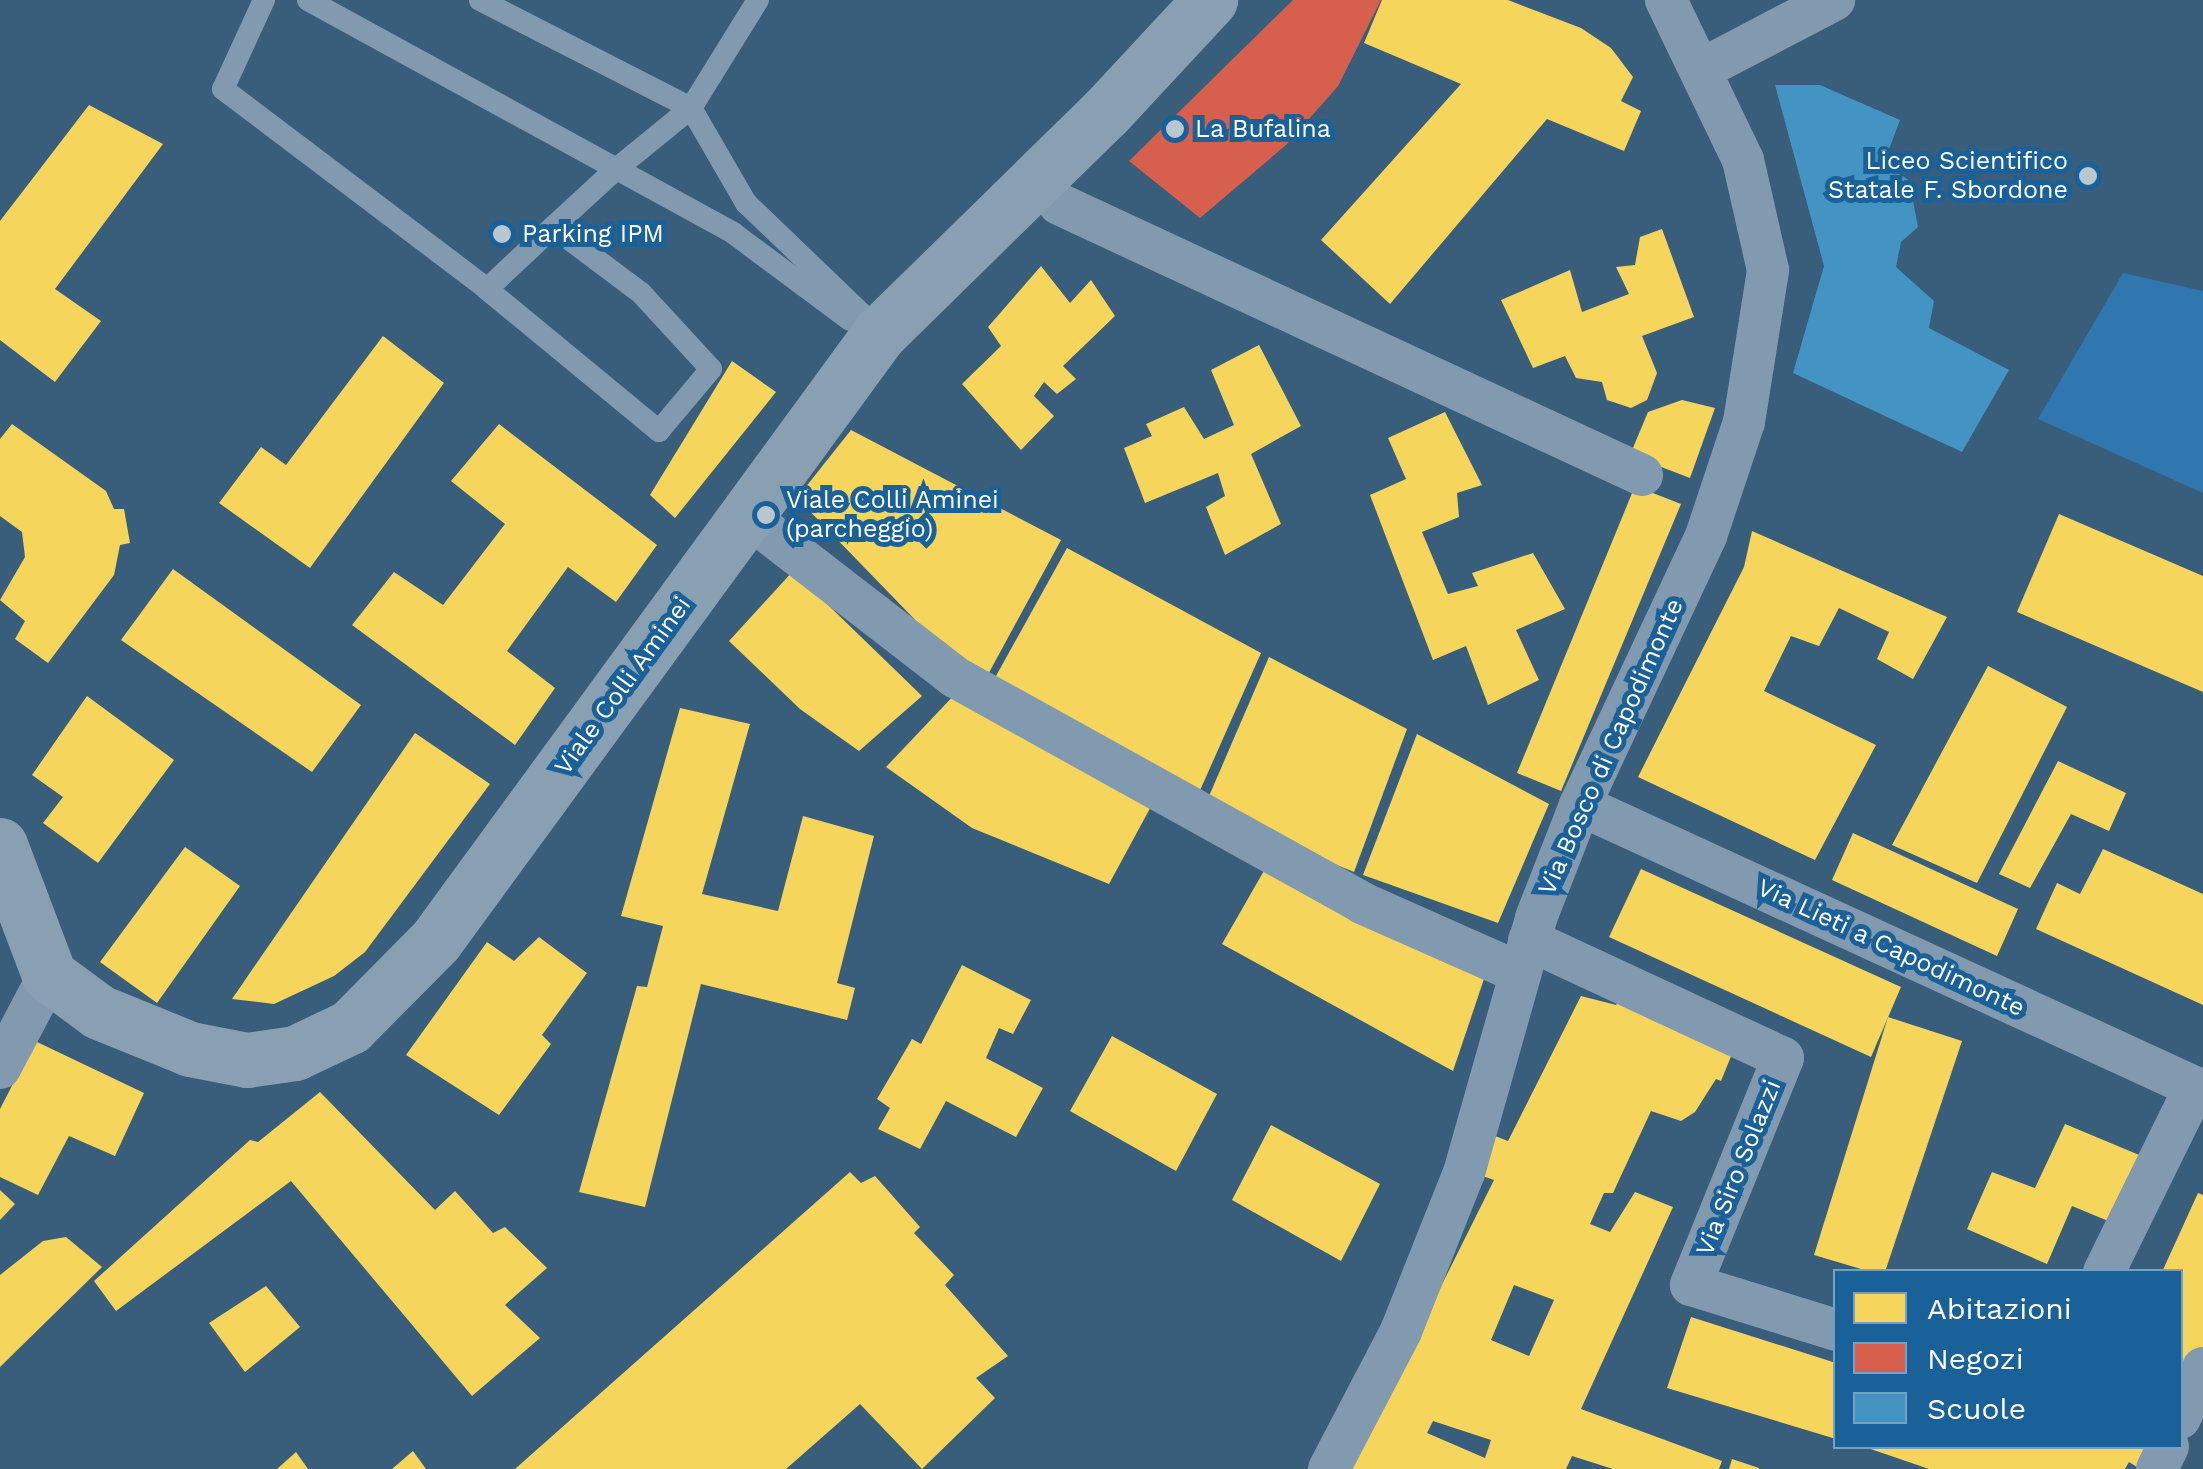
<!DOCTYPE html>
<style>
body{margin:0}
#map{position:relative;width:2203px;height:1469px;overflow:hidden;background:#385e7c;font-family:"Work Sans",sans-serif}
div>[style]{position:absolute}
.green>*{inset:0;background:#2f77ae}
.homes>*{inset:0;background:#f6d55c}
.shops>*{inset:0;background:#d6604d}
.schools>*{inset:0;background:#4393c3}
.lane>*{height:22px;margin:-11px;padding:0 11px;transform-origin:11px;border-radius:11px;background:#829aaf}
.street>*{height:42px;margin:-21px;padding:0 21px;transform-origin:21px;border-radius:21px;background:#829aaf}
.secondary>*{height:55px;margin:-27.5px;padding:0 27.5px;transform-origin:27.5px;border-radius:27.5px;background:#89a0b2}
.dots>*{width:28px;height:28px;translate:-50% -50%;box-sizing:border-box;border:5px solid #1b6199;border-radius:50%}
span{translate:-50% -50%;white-space:nowrap;text-align:center;line-height:1.15;-webkit-text-stroke:10px #1b6199;paint-order:stroke}
.poi-label{font-size:25px;color:#fff}
.left{translate:0 -50%;text-align:left}
.right{translate:-100% -50%;text-align:right}
.street-label{font-size:25px;color:#fff}
.legend{position:absolute;left:1833px;top:1269px;width:350px;height:180px;box-sizing:border-box;background:#1b6199;border:2px solid #76a0c2;margin:0;padding:12px 18px;list-style:none;font-size:30px;color:#fff}
.legend li{display:flex;align-items:center;gap:20px;height:50px}
.legend b{width:50px;border:2px solid #76a0c2}
</style>
<div id="map">
<div class="green">
<div style="clip-path:polygon(2123px 273px,2203px 291px,2203px 493px,2038px 419px)"></div>
</div>
<div class="homes">
<div style="clip-path:polygon(1382px 0,1508px 0,1581px 28px,1611px 48px,1633px 77px,1621px 101px,1641px 111px,1624px 151px,1547px 119px,1390px 304px,1321px 240px,1461px 84px,1364px 43px)"></div>
<div style="clip-path:polygon(89px 105px,163px 144px,55px 289px,101px 321px,55px 382px,0 340px,0 221px)"></div>
<div style="clip-path:polygon(1662px 229px,1694px 317px,1642px 336px,1657px 373px,1647px 400px,1631px 408px,1607px 400px,1602px 382px,1576px 378px,1565px 356px,1533px 368px,1501px 300px,1570px 270px,1582px 312px,1629px 294px,1616px 267px,1635px 265px,1640px 237px)"></div>
<div style="clip-path:polygon(1041px 266px,1070px 303px,1091px 280px,1115px 316px,1063px 366px,1076px 379px,1057px 394px,1044px 382px,1034px 396px,1054px 416px,1021px 450px,962px 384px,1001px 346px,988px 327px)"></div>
<div style="clip-path:polygon(383px 336px,444px 383px,310px 568px,219px 503px,261px 447px,286px 465px)"></div>
<div style="clip-path:polygon(1259px 345px,1301px 426px,1251px 454px,1281px 524px,1225px 555px,1206px 507px,1225px 496px,1218px 473px,1145px 503px,1124px 448px,1152px 436px,1146px 424px,1184px 407px,1204px 439px,1234px 425px,1211px 370px)"></div>
<div style="clip-path:polygon(732px 361px,776px 392px,675px 518px,650px 495px)"></div>
<div style="clip-path:polygon(1682px 400px,1715px 408px,1690px 478px,1630px 455px,1648px 412px)"></div>
<div style="clip-path:polygon(1445px 412px,1482px 485px,1457px 493px,1459px 517px,1422px 532px,1448px 594px,1478px 586px,1472px 573px,1533px 553px,1565px 609px,1516px 630px,1539px 680px,1488px 705px,1466px 646px,1433px 660px,1370px 495px,1406px 479px,1388px 438px)"></div>
<div style="clip-path:polygon(12px 424px,106px 491px,114px 509px,124px 509px,130px 543px,120px 545px,114px 575px,48px 663px,15px 639px,25px 621px,0 600px,25px 557px,22px 532px,0 516px,0 439px)"></div>
<div style="clip-path:polygon(499px 424px,657px 545px,616px 602px,568px 567px,507px 651px,555px 688px,515px 745px,352px 625px,394px 572px,443px 605px,505px 524px,451px 481px)"></div>
<div style="clip-path:polygon(851px 430px,1061px 540px,985px 680px,954px 660px,797px 498px)"></div>
<div style="clip-path:polygon(1635px 486px,1681px 504px,1561px 791px,1517px 773px)"></div>
<div style="clip-path:polygon(2059px 514px,2203px 576px,2203px 692px,2017px 612px)"></div>
<div style="clip-path:polygon(1752px 531px,1947px 617px,1913px 679px,1877px 659px,1889px 632px,1839px 608px,1819px 646px,1791px 636px,1764px 691px,1876px 745px,1815px 860px,1638px 777px,1744px 567px)"></div>
<div style="clip-path:polygon(1067px 548px,1261px 653px,1194px 804px,991px 685px)"></div>
<div style="clip-path:polygon(173px 569px,361px 705px,312px 772px,121px 640px)"></div>
<div style="clip-path:polygon(793px 571px,922px 696px,859px 751px,800px 709px,729px 641px)"></div>
<div style="clip-path:polygon(1269px 657px,1407px 729px,1354px 872px,1203px 810px)"></div>
<div style="clip-path:polygon(1988px 666px,2067px 707px,1977px 883px,1892px 845px)"></div>
<div style="clip-path:polygon(959px 690px,1154px 801px,1109px 884px,972px 828px,886px 767px)"></div>
<div style="clip-path:polygon(87px 696px,174px 760px,98px 863px,43px 823px,63px 797px,32px 775px)"></div>
<div style="clip-path:polygon(680px 708px,750px 724px,702px 894px,778px 911px,803px 816px,874px 836px,837px 983px,855px 988px,847px 1020px,701px 984px,645px 1207px,579px 1192px,637px 986px,647px 987px,663px 926px,621px 916px)"></div>
<div style="clip-path:polygon(415px 733px,490px 784px,365px 952px,334px 976px,274px 1004px,232px 999px)"></div>
<div style="clip-path:polygon(1417px 734px,1549px 804px,1498px 923px,1363px 875px)"></div>
<div style="clip-path:polygon(2058px 761px,2126px 793px,2109px 831px,2071px 814px,2030px 888px,1999px 874px)"></div>
<div style="clip-path:polygon(1853px 833px,2018px 909px,1997px 956px,1832px 880px)"></div>
<div style="clip-path:polygon(185px 847px,240px 886px,157px 1003px,100px 962px)"></div>
<div style="clip-path:polygon(2103px 849px,2203px 894px,2203px 1005px,2036px 929px,2057px 883px,2080px 894px)"></div>
<div style="clip-path:polygon(1269px 862px,1485px 976px,1453px 1071px,1222px 944px)"></div>
<div style="clip-path:polygon(1641px 869px,1901px 987px,1871px 1057px,1609px 937px)"></div>
<div style="clip-path:polygon(539px 937px,587px 973px,542px 1035px,551px 1044px,499px 1115px,406px 1055px,487px 942px,514px 961px)"></div>
<div style="clip-path:polygon(962px 965px,1031px 1000px,1013px 1034px,999px 1028px,986px 1058px,1043px 1088px,1016px 1137px,946px 1101px,920px 1149px,878px 1129px,890px 1108px,877px 1099px,912px 1039px,921px 1044px)"></div>
<div style="clip-path:polygon(evenodd,1623px 995px,1734px 1049px,1721px 1081px,1716px 1079px,1695px 1112px,1681px 1121px,1651px 1111px,1613px 1193px,1604px 1193px,1590px 1224px,1610px 1232px,1635px 1192px,1673px 1207px,1581px 1409px,1722px 1461px,1719px 1469px,1613px 1469px,1572px 1456px,1566px 1469px,1350px 1469px,1494px 1180px,1477px 1174px,1495px 1136px,1508px 1141px,1581px 996px,1616px 1005px,1623px 995px,1514px 1285px,1554px 1300px,1529px 1356px,1491px 1340px,1514px 1285px,1623px 995px,1433px 1421px,1491px 1440px,1485px 1458px,1427px 1433px,1433px 1421px)"></div>
<div style="clip-path:polygon(1888px 1017px,1962px 1041px,1885px 1272px,1871px 1272px,1814px 1255px)"></div>
<div style="clip-path:polygon(1112px 1036px,1217px 1094px,1176px 1171px,1070px 1111px)"></div>
<div style="clip-path:polygon(35px 1041px,144px 1093px,115px 1156px,69px 1136px,38px 1195px,0 1177px,0 1109px)"></div>
<div style="clip-path:polygon(320px 1092px,435px 1210px,455px 1191px,493px 1233px,505px 1227px,547px 1268px,505px 1305px,540px 1338px,472px 1396px,291px 1181px,116px 1311px,94px 1281px,250px 1140px,258px 1142px)"></div>
<div style="clip-path:polygon(2065px 1124px,2144px 1157px,2113px 1223px,2072px 1206px,2047px 1264px,1967px 1229px,1992px 1172px,2035px 1188px)"></div>
<div style="clip-path:polygon(1271px 1125px,1380px 1184px,1341px 1261px,1232px 1200px)"></div>
<div style="clip-path:polygon(850px 1172px,861px 1183px,875px 1176px,920px 1227px,914px 1233px,954px 1275px,945px 1285px,1008px 1356px,976px 1378px,995px 1398px,922px 1469px,860px 1404px,786px 1469px,515px 1469px)"></div>
<div style="clip-path:polygon(0 1190px,15px 1204px,0 1220px)"></div>
<div style="clip-path:polygon(2198px 1193px,2203px 1195px,2203px 1351px,2180px 1400px,2180px 1272px,2162px 1272px)"></div>
<div style="clip-path:polygon(66px 1237px,102px 1267px,0 1367px,0 1275px,43px 1241px)"></div>
<div style="clip-path:polygon(266px 1286px,300px 1327px,245px 1372px,209px 1323px)"></div>
<div style="clip-path:polygon(1691px 1317px,1836px 1363px,1836px 1439px,1667px 1388px)"></div>
<div style="clip-path:polygon(1862px 1446px,2159px 1446px,2140px 1469px,2129px 1462px,2125px 1469px,1929px 1469px)"></div>
<div style="clip-path:polygon(413px 1451px,426px 1469px,392px 1469px)"></div>
<div style="clip-path:polygon(296px 1452px,308px 1469px,277px 1469px)"></div>
<div style="clip-path:polygon(1732px 1459px,1759px 1468px,1759px 1469px,1729px 1469px)"></div>
</div>
<div class="shops">
<div style="clip-path:polygon(1293px 0,1381px 0,1338px 86px,1286px 145px,1200px 218px,1129px 161px)"></div>
</div>
<div class="schools">
<div style="clip-path:polygon(1775px 85px,1820px 85px,1900px 120px,1883px 165px,1909px 180px,1918px 227px,1901px 242px,1896px 267px,1934px 301px,1929px 328px,2009px 370px,1962px 452px,1793px 373px,1824px 266px)"></div>
</div>
<div class="lane">
<div style="left:264px;top:0;width:98px;rotate:114.7deg"></div>
<div style="left:223px;top:89px;width:331px;rotate:37.1deg"></div>
<div style="left:308px;top:0;width:485px;rotate:28.7deg"></div>
<div style="left:733px;top:233px;width:144px;rotate:36.6deg"></div>
<div style="left:849px;top:319px;width:34px;rotate:27deg"></div>
<div style="left:480px;top:0;width:237px;rotate:27.1deg"></div>
<div style="left:691px;top:108px;width:110px;rotate:59.9deg"></div>
<div style="left:746px;top:203px;width:173px;rotate:43.8deg"></div>
<div style="left:553px;top:227px;width:110px;rotate:36.9deg"></div>
<div style="left:641px;top:293px;width:103px;rotate:47.4deg"></div>
<div style="left:711px;top:369px;width:81px;rotate:130deg"></div>
<div style="left:659px;top:431px;width:223px;rotate:-140.5deg"></div>
<div style="left:487px;top:289px;width:91px;rotate:-43.2deg"></div>
<div style="left:553px;top:227px;width:84px;rotate:-42.6deg"></div>
<div style="left:615px;top:170px;width:98px;rotate:-39.2deg"></div>
<div style="left:691px;top:108px;width:127px;rotate:-58.2deg"></div>
</div>
<div class="street">
<div style="left:1704px;top:68px;width:147px;rotate:-27.6deg"></div>
<div style="left:1059px;top:204px;width:643px;rotate:24.93deg"></div>
<div style="left:765px;top:530px;width:240px;rotate:37.7deg"></div>
<div style="left:955px;top:677px;width:466px;rotate:29deg"></div>
<div style="left:1362px;top:903px;width:173px;rotate:23.9deg"></div>
<div style="left:1580px;top:805px;width:686px;rotate:24.66deg"></div>
<div style="left:1529px;top:940px;width:280px;rotate:24.9deg"></div>
<div style="left:1783px;top:1058px;width:245px;rotate:112.1deg"></div>
<div style="left:1691px;top:1285px;width:152px;rotate:17.2deg"></div>
<div style="left:0;top:1068px;width:105px;rotate:-62.2deg"></div>
<div style="left:2104px;top:1272px;width:206px;rotate:-63.8deg"></div>
<div style="left:2180px;top:1418px;width:55px;rotate:-65.3deg"></div>
<div style="left:1329px;top:1469px;width:156px;rotate:-62.4deg"></div>
<div style="left:1401px;top:1331px;width:170px;rotate:-68.3deg"></div>
<div style="left:1464px;top:1173px;width:265px;rotate:-74.2deg"></div>
<div style="left:1536px;top:918px;width:121px;rotate:-68.7deg"></div>
<div style="left:1580px;top:805px;width:297px;rotate:-64.9deg"></div>
<div style="left:1706px;top:536px;width:120px;rotate:-71.6deg"></div>
<div style="left:1744px;top:422px;width:154px;rotate:-81deg"></div>
<div style="left:1768px;top:270px;width:113px;rotate:-102.8deg"></div>
<div style="left:1743px;top:160px;width:178px;rotate:-115.7deg"></div>
<div style="left:2157px;top:1469px;width:25px;rotate:-64deg"></div>
</div>
<div class="secondary">
<div style="left:0;top:845px;width:139px;rotate:69.3deg"></div>
<div style="left:49px;top:975px;width:62px;rotate:36.5deg"></div>
<div style="left:99px;top:1012px;width:98px;rotate:22.1deg"></div>
<div style="left:190px;top:1049px;width:58px;rotate:10.9deg"></div>
<div style="left:247px;top:1060px;width:49px;rotate:-8.3deg"></div>
<div style="left:295px;top:1053px;width:61px;rotate:-25.3deg"></div>
<div style="left:350px;top:1027px;width:122px;rotate:-45.3deg"></div>
<div style="left:436px;top:940px;width:751px;rotate:-53.83deg"></div>
<div style="left:879px;top:334px;width:315px;rotate:-44.4deg"></div>
<div style="left:1104px;top:114px;width:156px;rotate:-47.1deg"></div>
</div>
<div class="dots">
<div style="left:1175px;top:129px;background:#b9c7d1"></div>
<div style="left:2088px;top:176px;background:#b9c7d1"></div>
<div style="left:502px;top:234px;background:#b9c7d1"></div>
<div style="left:766px;top:515px;background:#b9c7d1"></div>
</div>
<div class="poi-label">
<span class="left" style="left:1195px;top:129px">La Bufalina</span>
<span class="right" style="left:2068px;top:176px">Liceo Scientifico<br>Statale F. Sbordone</span>
<span class="left" style="left:522px;top:234px">Parking IPM</span>
<span class="left" style="left:786px;top:515px">Viale Colli Aminei<br>(parcheggio)</span>
</div>
<div class="street-label">
<span style="left:623px;top:686px;rotate:-54deg">Viale Colli Aminei</span>
<span style="left:1611px;top:747px;rotate:-66deg">Via Bosco di Capodimonte</span>
<span style="left:1891px;top:948px;rotate:25deg">Via Lieti a Capodimonte</span>
<span style="left:1739px;top:1168px;rotate:-68deg">Via Siro Solazzi</span>
</div>
<ul class="legend">
<li><b style="height:28px;background:#f6d55c"></b>Abitazioni</li>
<li><b style="height:28px;background:#d6604d"></b>Negozi</li>
<li><b style="height:28px;background:#4393c3"></b>Scuole</li>
</ul>
</div>
